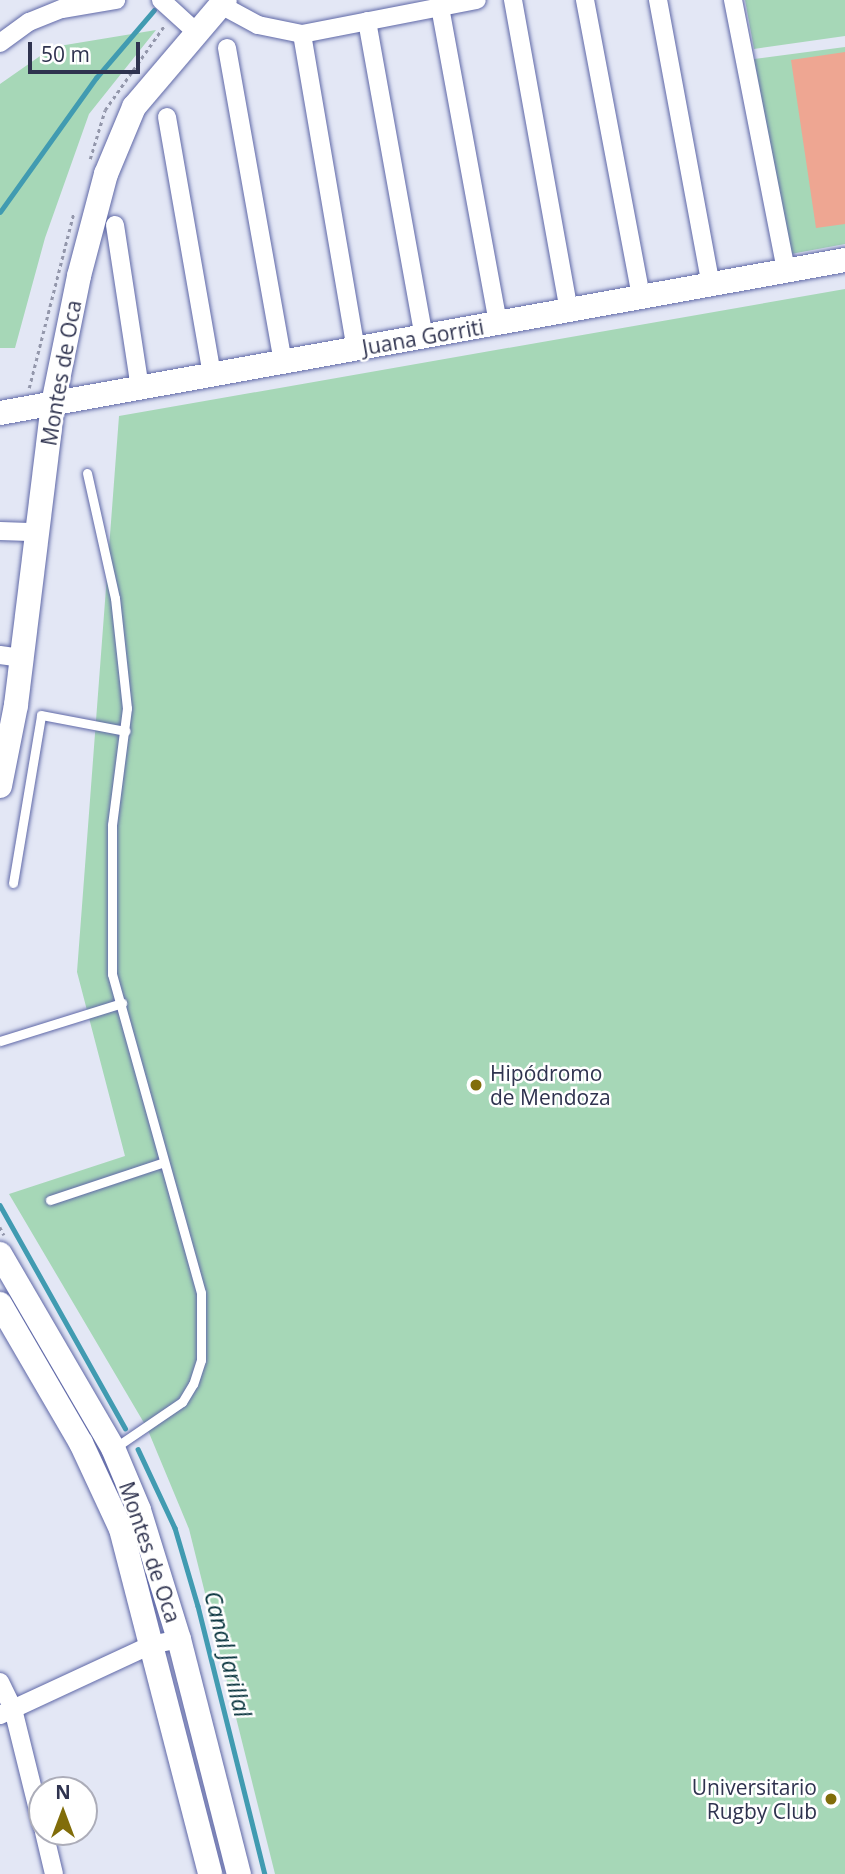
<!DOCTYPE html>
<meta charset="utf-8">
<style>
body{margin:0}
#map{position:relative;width:845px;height:1874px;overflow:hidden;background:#e3e7f5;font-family:"Open Sans",sans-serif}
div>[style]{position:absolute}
.green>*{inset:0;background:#a6d7b7}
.stream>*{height:4.5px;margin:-2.25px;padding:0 2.25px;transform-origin:2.25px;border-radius:2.25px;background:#419bb1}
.building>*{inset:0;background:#eea692}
.path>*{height:2.5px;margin-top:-1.25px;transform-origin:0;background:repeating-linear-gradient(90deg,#9397ab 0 3.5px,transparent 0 7px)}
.roads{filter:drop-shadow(0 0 2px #5f68a7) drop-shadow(0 0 2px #5f68a7)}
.lane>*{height:9px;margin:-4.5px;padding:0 4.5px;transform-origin:4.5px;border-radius:4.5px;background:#fff}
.street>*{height:18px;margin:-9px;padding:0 9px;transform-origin:9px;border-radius:9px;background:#fff}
.secondary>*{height:24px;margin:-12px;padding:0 12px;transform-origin:12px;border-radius:12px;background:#fff}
.dots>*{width:19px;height:19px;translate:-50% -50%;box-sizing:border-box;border:4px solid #fff;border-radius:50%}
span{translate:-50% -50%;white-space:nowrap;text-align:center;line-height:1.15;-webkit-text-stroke:5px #fff;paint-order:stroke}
.street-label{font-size:21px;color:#2f334f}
.poi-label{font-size:21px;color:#2f334f}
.left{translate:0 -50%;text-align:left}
.right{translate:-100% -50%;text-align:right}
.water-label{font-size:23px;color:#04303a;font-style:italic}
.north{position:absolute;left:28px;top:1776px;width:70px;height:70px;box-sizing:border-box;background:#fff;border:2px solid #acadb9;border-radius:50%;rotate:0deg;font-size:19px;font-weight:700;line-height:28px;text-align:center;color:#2f334f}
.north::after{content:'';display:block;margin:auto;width:24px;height:32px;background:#816d0a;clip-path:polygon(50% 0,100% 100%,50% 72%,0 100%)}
.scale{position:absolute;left:28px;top:42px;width:112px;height:32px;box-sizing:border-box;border:4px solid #2f334f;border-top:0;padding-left:9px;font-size:21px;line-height:24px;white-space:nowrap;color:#2f334f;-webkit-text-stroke:5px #fff;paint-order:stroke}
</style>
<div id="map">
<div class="green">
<div style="clip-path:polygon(745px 0,845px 0,845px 36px,754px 49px)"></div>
<div style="clip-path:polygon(156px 30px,89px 114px,45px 238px,15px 348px,0 348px,0 84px,53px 47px)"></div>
<div style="clip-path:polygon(845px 47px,845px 244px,791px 254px,754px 59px)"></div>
<div style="clip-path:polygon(845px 289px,845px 1874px,275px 1874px,189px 1529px,147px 1428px,9px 1194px,125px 1156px,77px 972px,119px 416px)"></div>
</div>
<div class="stream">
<div style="left:0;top:212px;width:165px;rotate:-54.4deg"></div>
<div style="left:96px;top:78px;width:89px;rotate:-49.5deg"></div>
<div style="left:0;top:1205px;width:256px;rotate:60.7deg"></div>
<div style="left:138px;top:1449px;width:87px;rotate:64.9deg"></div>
<div style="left:175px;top:1528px;width:81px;rotate:73.6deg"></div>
<div style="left:198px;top:1606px;width:276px;rotate:76deg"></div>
</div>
<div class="building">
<div style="clip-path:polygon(845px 52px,845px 224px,816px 228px,791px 60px)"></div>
</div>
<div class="path">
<div style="left:90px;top:159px;width:51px;rotate:-73deg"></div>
<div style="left:105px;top:110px;width:103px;rotate:-54.9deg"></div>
<div style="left:29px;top:388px;width:179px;rotate:-75.7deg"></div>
<div style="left:0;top:1227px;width:9px;rotate:63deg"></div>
</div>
<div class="roads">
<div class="lane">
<div style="left:87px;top:473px;width:128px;rotate:77.4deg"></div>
<div style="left:115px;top:598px;width:111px;rotate:83.8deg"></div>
<div style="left:127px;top:708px;width:118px;rotate:97.3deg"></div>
<div style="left:112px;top:825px;width:149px;rotate:90deg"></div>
<div style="left:112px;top:974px;width:331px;rotate:74.4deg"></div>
<div style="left:201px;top:1293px;width:67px;rotate:90deg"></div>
<div style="left:201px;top:1360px;width:25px;rotate:108deg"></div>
<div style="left:193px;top:1384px;width:21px;rotate:121deg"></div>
<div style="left:182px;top:1402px;width:80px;rotate:145.7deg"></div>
<div style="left:13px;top:883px;width:170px;rotate:-80.5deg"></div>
<div style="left:41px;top:715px;width:86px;rotate:10.7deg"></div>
<div style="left:0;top:1041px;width:128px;rotate:-17.3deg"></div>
<div style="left:50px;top:1200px;width:120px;rotate:-18.4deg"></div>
</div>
<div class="street">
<div style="left:161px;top:0;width:47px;rotate:42.4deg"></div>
<div style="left:513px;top:0;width:316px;rotate:79.8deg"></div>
<div style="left:585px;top:0;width:302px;rotate:79.3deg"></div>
<div style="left:658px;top:0;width:290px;rotate:79.5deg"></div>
<div style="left:733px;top:0;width:276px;rotate:78.9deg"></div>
<div style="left:221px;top:5px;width:42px;rotate:28.4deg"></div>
<div style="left:258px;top:25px;width:45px;rotate:11.6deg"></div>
<div style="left:302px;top:34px;width:178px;rotate:-11deg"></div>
<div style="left:440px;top:7px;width:322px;rotate:79.6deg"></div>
<div style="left:367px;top:21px;width:321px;rotate:79.8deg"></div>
<div style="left:302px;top:34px;width:320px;rotate:80.3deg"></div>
<div style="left:0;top:43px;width:36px;rotate:-36deg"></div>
<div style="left:29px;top:22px;width:35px;rotate:-22deg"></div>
<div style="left:62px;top:9px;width:55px;rotate:-9.5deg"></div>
<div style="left:227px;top:48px;width:320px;rotate:79.9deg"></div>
<div style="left:167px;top:117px;width:263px;rotate:80.1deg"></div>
<div style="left:115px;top:225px;width:166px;rotate:81.3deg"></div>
<div style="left:0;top:531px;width:37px;rotate:2deg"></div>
<div style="left:0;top:655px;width:21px;rotate:8deg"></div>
<div style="left:0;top:1682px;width:30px;rotate:64deg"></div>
<div style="left:13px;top:1709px;width:121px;rotate:76.1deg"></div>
<div style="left:0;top:1715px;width:166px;rotate:-24.9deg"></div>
<div style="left:151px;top:1645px;width:29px;rotate:-12deg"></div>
<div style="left:44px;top:1832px;width:43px;rotate:76.6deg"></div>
</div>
<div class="secondary">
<div style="left:0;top:413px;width:859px;rotate:-10.26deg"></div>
<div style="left:0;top:786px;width:83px;rotate:-78.8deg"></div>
<div style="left:16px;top:705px;width:303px;rotate:-83deg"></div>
<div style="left:53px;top:404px;width:131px;rotate:-78.5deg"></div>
<div style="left:79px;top:276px;width:106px;rotate:-75.2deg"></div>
<div style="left:106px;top:174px;width:73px;rotate:-67.3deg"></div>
<div style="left:134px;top:107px;width:140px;rotate:-49.6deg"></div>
<div style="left:0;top:1254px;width:225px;rotate:59.8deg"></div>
<div style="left:113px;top:1448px;width:67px;rotate:67.2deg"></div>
<div style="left:139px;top:1510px;width:135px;rotate:72.8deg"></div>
<div style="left:179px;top:1639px;width:243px;rotate:75.7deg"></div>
<div style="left:0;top:1304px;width:161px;rotate:59.8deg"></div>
<div style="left:81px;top:1443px;width:95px;rotate:65.1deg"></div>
<div style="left:121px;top:1529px;width:356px;rotate:75.5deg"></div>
</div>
</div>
<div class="dots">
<div style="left:476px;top:1085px;background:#816d0a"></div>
<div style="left:831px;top:1799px;background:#816d0a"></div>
</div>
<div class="street-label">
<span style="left:423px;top:337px;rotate:-10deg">Juana Gorriti</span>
<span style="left:61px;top:373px;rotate:-80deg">Montes de Oca</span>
<span style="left:150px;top:1552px;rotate:71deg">Montes de Oca</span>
</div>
<div class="poi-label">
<span class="left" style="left:490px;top:1085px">Hipódromo<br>de Mendoza</span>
<span class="right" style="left:817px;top:1799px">Universitario<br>Rugby Club</span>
</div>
<div class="water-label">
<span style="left:228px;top:1654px;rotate:76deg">Canal Jarillal</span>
</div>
<div class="north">N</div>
<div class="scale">50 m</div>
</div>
